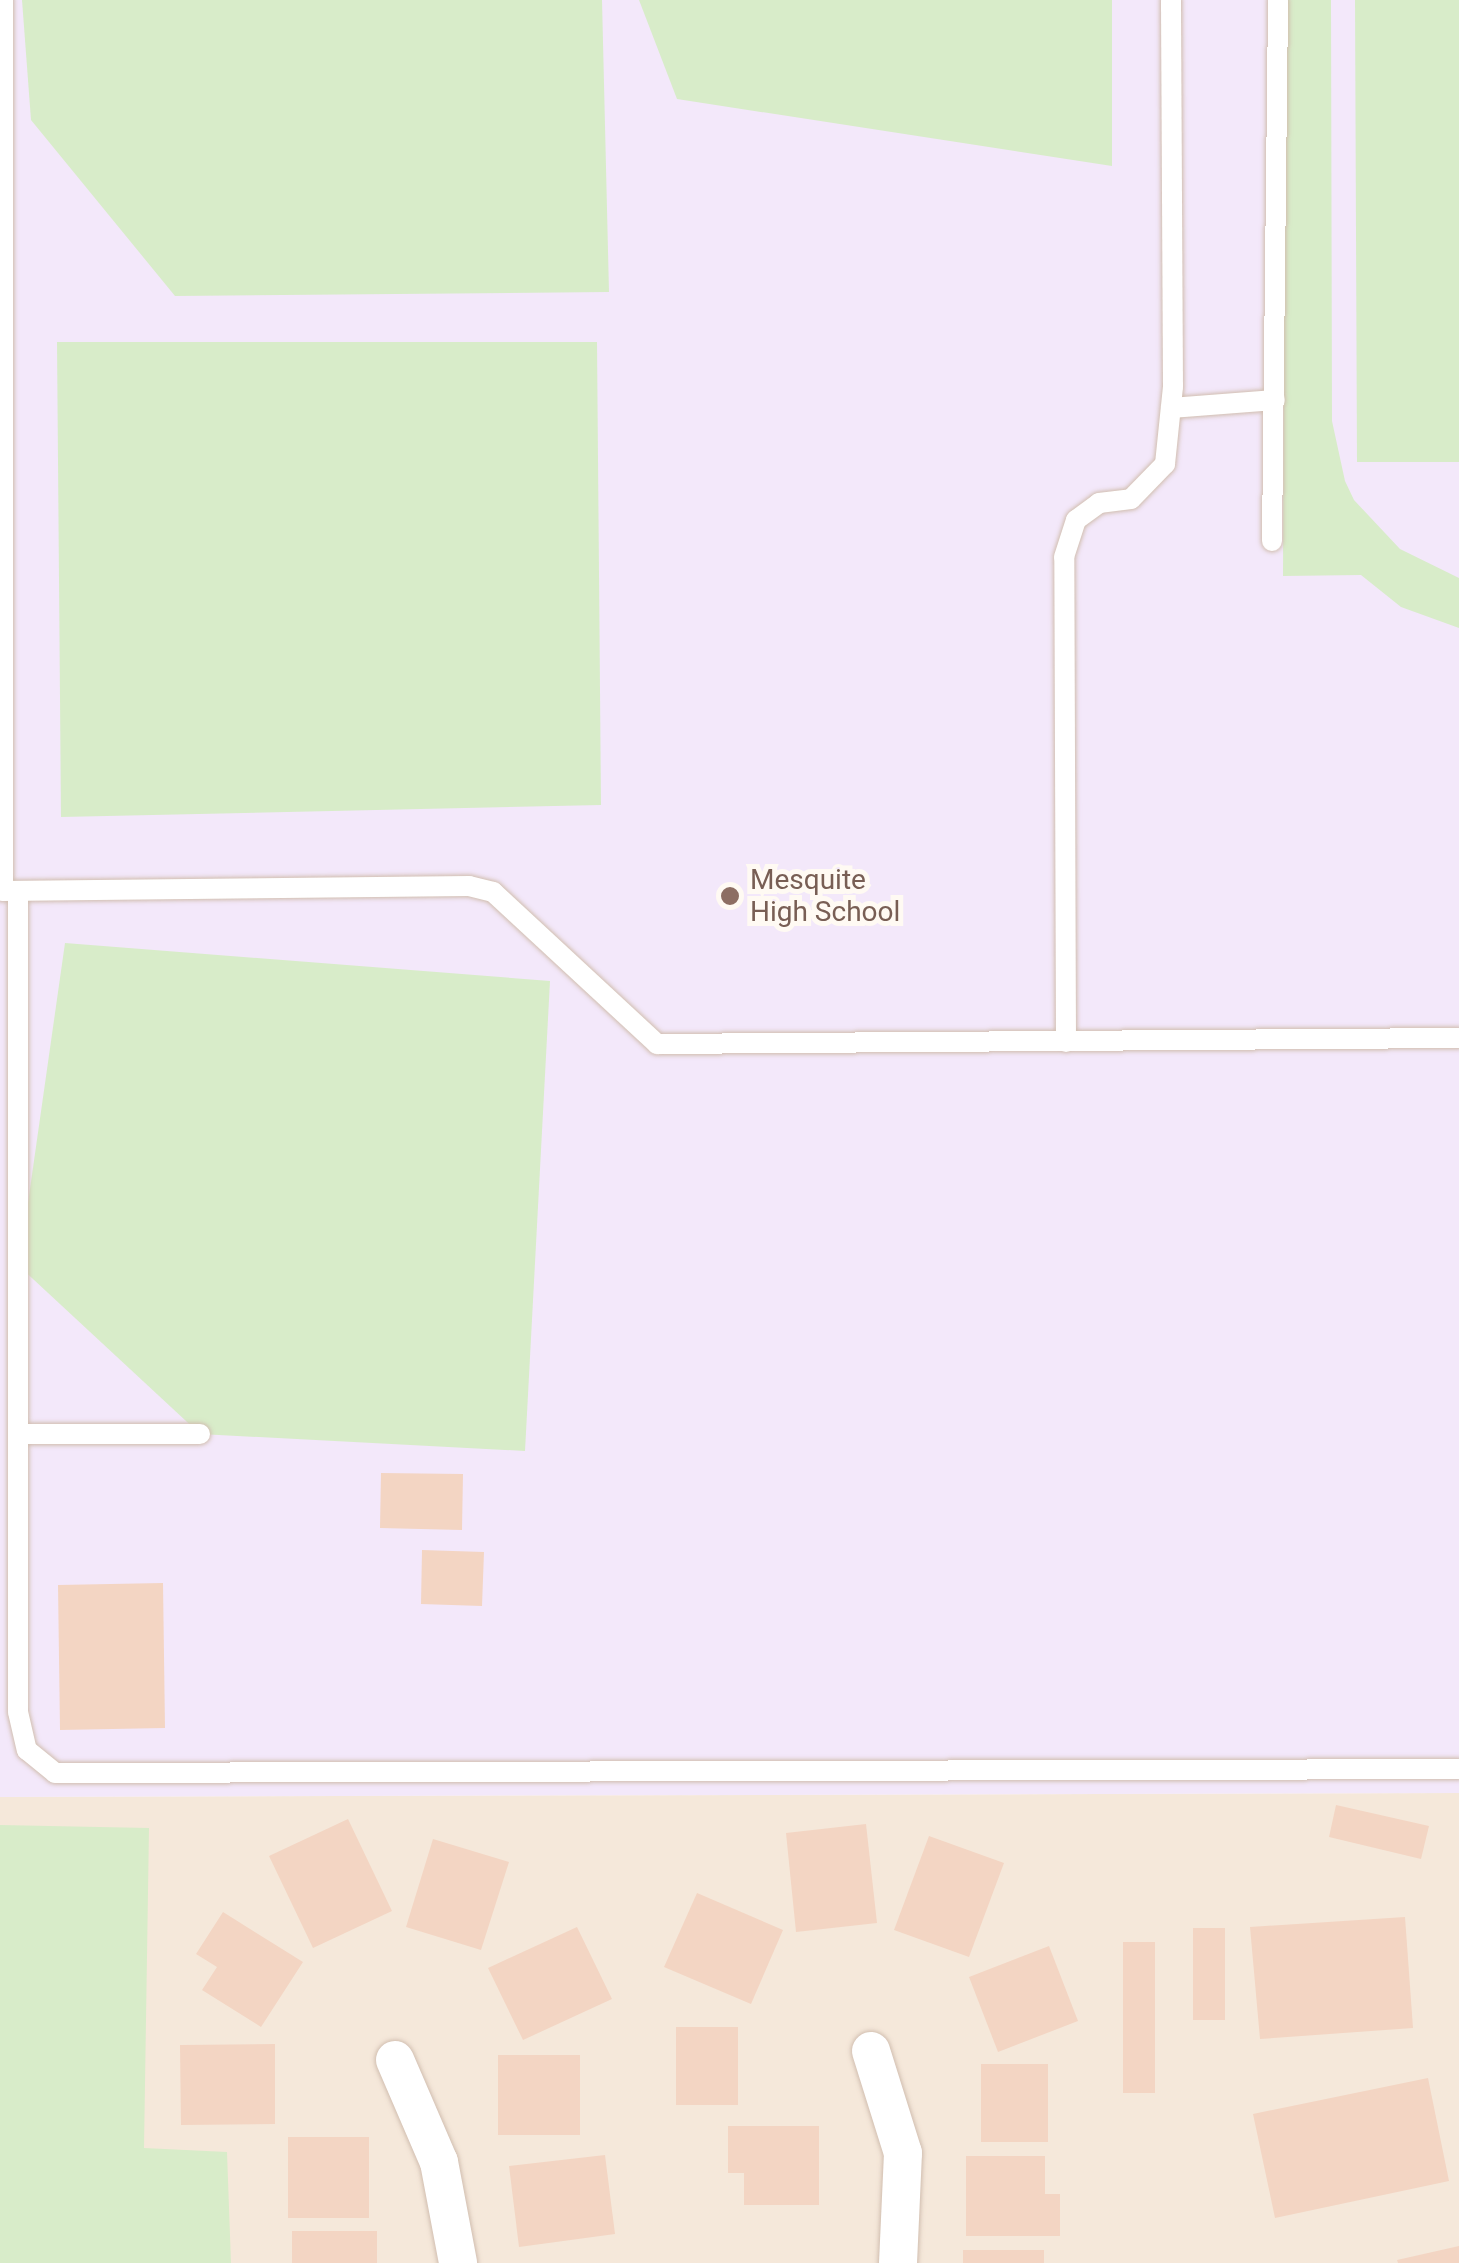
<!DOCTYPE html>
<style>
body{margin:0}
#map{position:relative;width:1459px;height:2263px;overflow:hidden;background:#fdf6ec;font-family:Roboto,sans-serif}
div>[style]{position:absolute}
.residential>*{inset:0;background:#f5e8da}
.education>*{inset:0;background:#f3e8fa}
.green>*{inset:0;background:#d8ecc9}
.building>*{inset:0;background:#f3d5c3}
.roads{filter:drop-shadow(0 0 2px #d1beb0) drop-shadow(0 0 2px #d1beb0)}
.service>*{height:20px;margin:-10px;padding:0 10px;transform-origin:10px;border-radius:10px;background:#fff}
.minor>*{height:38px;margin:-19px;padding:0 19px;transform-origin:19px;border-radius:19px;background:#fff}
.dots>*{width:28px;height:28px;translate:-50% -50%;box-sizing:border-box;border:5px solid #fffaf3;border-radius:50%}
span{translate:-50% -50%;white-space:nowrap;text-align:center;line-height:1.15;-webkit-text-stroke:10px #fffaf3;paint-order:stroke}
.education-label{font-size:28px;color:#785e54}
.left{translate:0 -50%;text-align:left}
</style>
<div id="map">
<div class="residential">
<div style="clip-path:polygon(1459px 1793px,1459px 2263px,0 2263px,0 1797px)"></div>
</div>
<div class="education">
<div style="clip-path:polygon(0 0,1459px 0,1459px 1793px,0 1797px)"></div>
</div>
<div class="green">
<div style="clip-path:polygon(22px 0,602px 0,609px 292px,175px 296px,31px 120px)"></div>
<div style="clip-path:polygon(639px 0,1112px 0,1112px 166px,677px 99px)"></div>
<div style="clip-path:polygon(1285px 0,1331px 0,1332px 421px,1345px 481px,1354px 500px,1400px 549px,1459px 578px,1459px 628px,1401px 607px,1361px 575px,1283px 576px)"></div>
<div style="clip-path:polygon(1355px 0,1459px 0,1459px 462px,1357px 462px)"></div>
<div style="clip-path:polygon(57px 342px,597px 342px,601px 805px,61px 817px)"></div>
<div style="clip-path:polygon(65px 943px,550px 981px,525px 1451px,200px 1434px,19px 1266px)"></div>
<div style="clip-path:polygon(0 1825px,149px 1828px,144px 2148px,227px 2152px,231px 2263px,0 2263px)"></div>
</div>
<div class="building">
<div style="clip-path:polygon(381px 1473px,463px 1474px,462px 1530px,380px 1528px)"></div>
<div style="clip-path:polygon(422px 1550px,484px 1552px,482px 1606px,421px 1604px)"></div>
<div style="clip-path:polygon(163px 1583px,165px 1728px,60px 1730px,58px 1585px)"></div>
<div style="clip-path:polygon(1336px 1805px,1429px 1826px,1421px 1859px,1329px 1837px)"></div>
<div style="clip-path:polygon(348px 1819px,392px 1911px,313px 1948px,269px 1856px)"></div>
<div style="clip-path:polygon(866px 1824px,877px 1923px,796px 1932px,786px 1833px)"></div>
<div style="clip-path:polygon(929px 1836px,1004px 1863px,969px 1957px,894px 1930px)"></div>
<div style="clip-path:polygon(433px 1839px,509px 1862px,481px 1950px,406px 1927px)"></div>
<div style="clip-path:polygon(697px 1893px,783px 1930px,751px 2004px,664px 1967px)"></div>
<div style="clip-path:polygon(223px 1912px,303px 1962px,261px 2027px,202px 1990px,217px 1967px,196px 1954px)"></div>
<div style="clip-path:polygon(1405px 1917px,1413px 2028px,1260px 2039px,1250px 1927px)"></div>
<div style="clip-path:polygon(577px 1927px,612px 1999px,523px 2040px,488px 1968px)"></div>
<div style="clip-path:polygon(1193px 1928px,1225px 1928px,1225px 2020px,1193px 2020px)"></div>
<div style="clip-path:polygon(1123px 1942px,1155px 1942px,1155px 2093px,1123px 2093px)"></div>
<div style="clip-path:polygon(1049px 1946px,1078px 2021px,998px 2052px,969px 1977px)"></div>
<div style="clip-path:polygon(676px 2027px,738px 2027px,738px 2105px,676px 2105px)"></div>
<div style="clip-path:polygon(275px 2044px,275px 2124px,181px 2125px,180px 2045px)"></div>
<div style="clip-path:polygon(498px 2055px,580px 2055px,580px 2135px,498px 2135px)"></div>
<div style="clip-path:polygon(981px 2064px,1048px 2064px,1048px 2142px,981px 2142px)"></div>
<div style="clip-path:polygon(1428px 2078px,1449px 2181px,1275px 2218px,1253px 2114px)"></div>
<div style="clip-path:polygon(728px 2126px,819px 2126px,819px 2205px,744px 2205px,744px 2173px,728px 2173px)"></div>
<div style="clip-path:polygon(288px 2137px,369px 2137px,369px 2218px,288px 2218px)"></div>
<div style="clip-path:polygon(605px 2155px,615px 2234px,519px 2247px,509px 2166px)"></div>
<div style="clip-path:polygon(966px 2156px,1045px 2156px,1045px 2194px,1060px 2194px,1060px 2236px,966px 2236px)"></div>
<div style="clip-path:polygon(292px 2231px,377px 2231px,377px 2263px,292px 2263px)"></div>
<div style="clip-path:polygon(1459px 2246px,1459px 2263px,1398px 2263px,1397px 2260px)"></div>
<div style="clip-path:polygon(963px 2250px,1044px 2250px,1044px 2263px,963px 2263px)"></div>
</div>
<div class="roads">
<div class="service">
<div style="left:3px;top:0;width:891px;rotate:90deg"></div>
<div style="left:3px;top:891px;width:466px;rotate:-0.6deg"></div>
<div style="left:469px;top:886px;width:25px;rotate:14deg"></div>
<div style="left:493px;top:892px;width:224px;rotate:42.8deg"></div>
<div style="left:657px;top:1044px;width:802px;rotate:-0.43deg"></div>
<div style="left:1171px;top:408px;width:104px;rotate:-4.4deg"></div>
<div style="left:1272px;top:541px;width:541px;rotate:-89.36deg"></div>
<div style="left:18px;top:891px;width:821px;rotate:90deg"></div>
<div style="left:18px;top:1712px;width:39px;rotate:77deg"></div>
<div style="left:27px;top:1750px;width:36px;rotate:39deg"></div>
<div style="left:55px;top:1773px;width:1404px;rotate:-0.16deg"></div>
<div style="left:1066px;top:1042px;width:485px;rotate:-90.2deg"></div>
<div style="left:1064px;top:557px;width:39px;rotate:-72deg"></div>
<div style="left:1076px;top:520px;width:29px;rotate:-36deg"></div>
<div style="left:1099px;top:503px;width:32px;rotate:-7deg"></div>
<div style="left:1131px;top:499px;width:49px;rotate:-45.8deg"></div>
<div style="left:1165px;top:464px;width:77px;rotate:-84.1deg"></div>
<div style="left:1173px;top:387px;width:387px;rotate:-90.3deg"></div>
<div style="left:18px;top:1434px;width:182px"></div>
</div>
<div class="minor">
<div style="left:871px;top:2051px;width:107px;rotate:72.6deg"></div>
<div style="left:903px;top:2153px;width:110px;rotate:92.6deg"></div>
<div style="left:395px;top:2060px;width:111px;rotate:66.7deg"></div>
<div style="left:439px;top:2162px;width:103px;rotate:79.3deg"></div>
</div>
</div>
<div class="dots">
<div style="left:730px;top:896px;background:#8d6e63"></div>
</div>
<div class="education-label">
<span class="left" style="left:750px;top:896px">Mesquite<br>High School</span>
</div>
</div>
